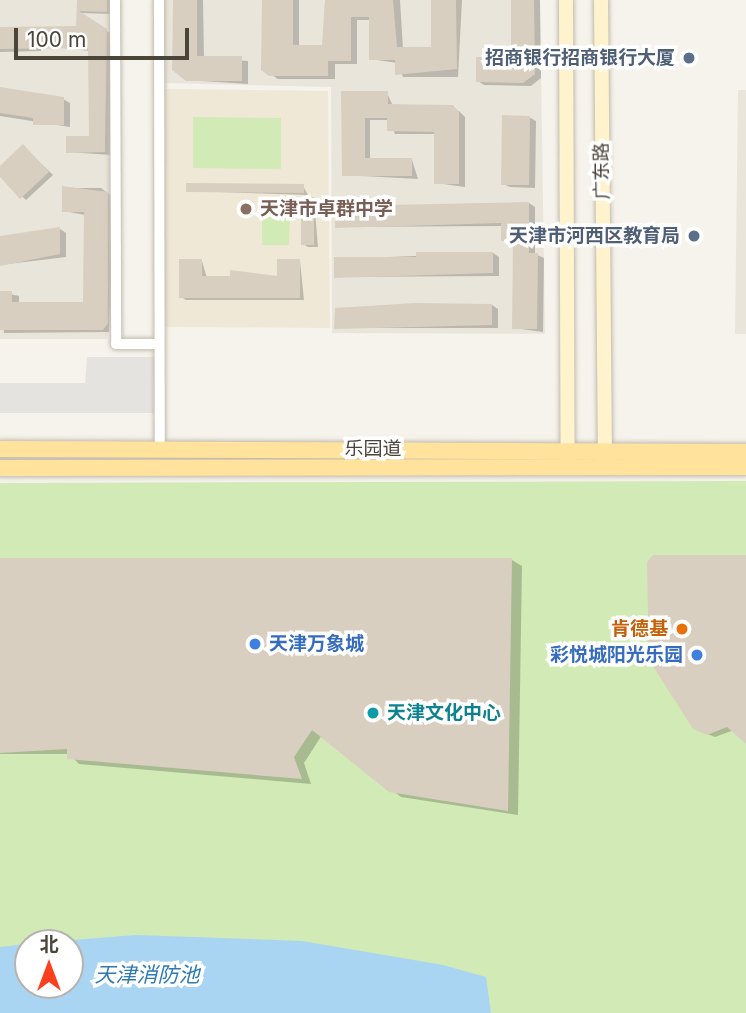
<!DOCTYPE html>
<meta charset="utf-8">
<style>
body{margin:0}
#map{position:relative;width:746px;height:1013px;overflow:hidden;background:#f6f3ec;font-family:Inter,"Noto Sans SC",sans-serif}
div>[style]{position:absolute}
.residential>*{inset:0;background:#eae5da}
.education>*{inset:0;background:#efe8d6}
.green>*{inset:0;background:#d2eab5}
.parking>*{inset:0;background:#e5e3e0}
.water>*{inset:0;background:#a9d4f2}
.shadow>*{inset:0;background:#0003}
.building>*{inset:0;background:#d8cfc1}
.roads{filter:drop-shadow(0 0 2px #c2bbae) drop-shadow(0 0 2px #c2bbae)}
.minor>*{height:10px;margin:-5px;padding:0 5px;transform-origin:5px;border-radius:5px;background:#fff}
.secondary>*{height:14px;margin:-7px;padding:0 7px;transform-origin:7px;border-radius:7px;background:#fff3cd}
.primary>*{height:16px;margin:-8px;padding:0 8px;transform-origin:8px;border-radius:8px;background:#ffe39c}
.dots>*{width:19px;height:19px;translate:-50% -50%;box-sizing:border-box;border:4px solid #fff;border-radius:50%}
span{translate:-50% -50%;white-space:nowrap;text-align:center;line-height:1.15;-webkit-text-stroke:7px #fff;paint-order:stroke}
.service-label{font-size:19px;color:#4e5e75;font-weight:700}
.right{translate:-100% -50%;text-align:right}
.street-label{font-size:19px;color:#4b4439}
.education-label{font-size:19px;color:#785e54;font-weight:700}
.left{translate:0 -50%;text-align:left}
.food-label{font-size:19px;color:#c56008;font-weight:700}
.shop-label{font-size:19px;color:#366cbe;font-weight:700}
.culture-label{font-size:19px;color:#0d838f;font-weight:700}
.water-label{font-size:21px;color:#2e7ab2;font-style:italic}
.north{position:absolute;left:14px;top:929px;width:70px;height:70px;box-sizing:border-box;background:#fff;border:2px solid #b7b4b0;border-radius:50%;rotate:0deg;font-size:19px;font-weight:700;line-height:28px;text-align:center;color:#4b4439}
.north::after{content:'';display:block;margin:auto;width:24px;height:32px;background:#fc3f1d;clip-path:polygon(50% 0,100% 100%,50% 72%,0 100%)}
.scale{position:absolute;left:14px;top:28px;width:175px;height:32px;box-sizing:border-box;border:4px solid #4b4439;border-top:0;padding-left:9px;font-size:21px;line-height:24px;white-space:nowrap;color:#4b4439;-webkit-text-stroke:5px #fff;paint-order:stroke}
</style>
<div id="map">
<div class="residential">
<div style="clip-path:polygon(0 0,111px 0,112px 325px,106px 339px,0 339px)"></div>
<div style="clip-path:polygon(164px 0,540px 0,545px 334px,332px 333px,331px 87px,164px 83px)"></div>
<div style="clip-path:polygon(738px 90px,746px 90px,746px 334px,735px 334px)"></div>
</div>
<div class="education">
<div style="clip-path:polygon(164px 89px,328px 91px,330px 328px,163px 327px)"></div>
</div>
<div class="green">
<div style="clip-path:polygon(193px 117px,281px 118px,281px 169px,193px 168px)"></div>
<div style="clip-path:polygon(262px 200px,290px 201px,289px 245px,262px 245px)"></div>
<div style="clip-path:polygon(evenodd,746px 481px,746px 1013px,0 1013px,0 483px,746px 481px,28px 943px,70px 943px,70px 985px,28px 985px,28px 943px)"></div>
</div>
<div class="parking">
<div style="clip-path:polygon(87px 357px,155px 357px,157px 413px,0 413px,0 383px,85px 383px)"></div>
</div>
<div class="water">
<div style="clip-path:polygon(136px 935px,302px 941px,443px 965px,486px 977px,491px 1013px,0 1013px,0 947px,28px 944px,28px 985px,70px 985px,70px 943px,35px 943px)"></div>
</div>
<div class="shadow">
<div style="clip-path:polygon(78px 0,111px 0,113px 14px,80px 13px,113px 35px,111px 155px,68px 152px,91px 137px,90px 51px,53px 47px,78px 28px)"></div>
<div style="clip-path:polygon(175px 0,203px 0,204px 58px,248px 61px,248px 84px,187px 80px)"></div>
<div style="clip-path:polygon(263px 0,299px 0,299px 47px,324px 47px,325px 0,400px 0,403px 49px,433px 49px,432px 0,462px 0,458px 77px,403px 77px,397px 63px,371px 59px,371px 20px,357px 20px,357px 64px,335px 64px,335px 79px,278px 79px,270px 74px)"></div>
<div style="clip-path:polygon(512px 0,540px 0,541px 78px,531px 86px,484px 85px,478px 81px,512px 59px)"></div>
<div style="clip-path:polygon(0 29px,41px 32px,41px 51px,0 52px)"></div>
<div style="clip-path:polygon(0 89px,63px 99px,70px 103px,70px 127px,0 116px)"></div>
<div style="clip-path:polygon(342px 92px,387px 93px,393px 106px,459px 111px,465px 117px,465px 187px,436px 183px,436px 134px,395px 134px,389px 120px,370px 120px,370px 160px,412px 160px,418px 179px,344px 175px)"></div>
<div style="clip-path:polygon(529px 117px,536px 121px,535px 188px,510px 187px,503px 184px)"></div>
<div style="clip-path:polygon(23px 146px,53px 175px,26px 200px,0 175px)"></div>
<div style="clip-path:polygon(303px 186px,308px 195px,188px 191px)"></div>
<div style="clip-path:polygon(64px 188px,101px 188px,114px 198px,109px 332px,4px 333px,0 292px,19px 296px,19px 304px,85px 304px,85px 215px,64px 211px)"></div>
<div style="clip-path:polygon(314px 199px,318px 247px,308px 247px,303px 244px)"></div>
<div style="clip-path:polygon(529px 203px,535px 207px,535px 254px,544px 258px,543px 332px,514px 328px,514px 243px,503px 240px,503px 226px,337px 227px)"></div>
<div style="clip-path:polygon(60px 229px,66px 233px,66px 257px,0 265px,0 237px)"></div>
<div style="clip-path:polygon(493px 253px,499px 257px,499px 276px,336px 277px,336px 259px)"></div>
<div style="clip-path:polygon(202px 261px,207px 278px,279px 278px,300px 261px,304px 300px,186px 300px,181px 297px)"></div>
<div style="clip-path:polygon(492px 305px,498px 309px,498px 328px,336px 328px)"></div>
<div style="clip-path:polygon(746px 557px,746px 742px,734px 730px,715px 737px,702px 732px)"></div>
<div style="clip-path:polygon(0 560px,512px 560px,522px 566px,518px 815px,401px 797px,322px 735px,304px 763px,311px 784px,79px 764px,69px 754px,0 754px)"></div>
</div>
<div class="building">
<div style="clip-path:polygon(77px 0,107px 0,107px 12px,79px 11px,107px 29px,105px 152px,66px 153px,66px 136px,89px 136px,88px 48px,0 49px,0 27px,76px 26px)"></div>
<div style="clip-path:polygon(173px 0,197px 0,197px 56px,242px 56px,242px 81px,186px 81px,172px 70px)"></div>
<div style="clip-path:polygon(262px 0,293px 0,293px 45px,322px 45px,325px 0,393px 0,397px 47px,431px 47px,431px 0,456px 0,457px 69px,395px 75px,395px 60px,369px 60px,369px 17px,351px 17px,351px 61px,328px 61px,328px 76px,269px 76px,261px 70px)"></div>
<div style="clip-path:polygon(511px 0,534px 0,535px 74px,523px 83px,476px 82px,476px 57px,511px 57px)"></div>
<div style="clip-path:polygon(0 87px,64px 97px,64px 125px,33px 125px,33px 118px,0 113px)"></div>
<div style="clip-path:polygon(341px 91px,388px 91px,388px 104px,453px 105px,459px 112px,459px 184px,434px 184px,434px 132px,387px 131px,387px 118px,365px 118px,365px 158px,412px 158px,412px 176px,342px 176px)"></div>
<div style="clip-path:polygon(502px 115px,530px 116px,529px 185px,501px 185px)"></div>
<div style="clip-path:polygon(23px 144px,49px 172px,20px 199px,0 177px,0 166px)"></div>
<div style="clip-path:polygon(186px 183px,304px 184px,304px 193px,186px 192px)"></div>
<div style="clip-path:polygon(62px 186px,108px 192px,108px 323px,103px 330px,0 330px,0 291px,12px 291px,12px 302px,83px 302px,84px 212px,62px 212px)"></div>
<div style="clip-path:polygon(301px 197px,314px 197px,314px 245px,301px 245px)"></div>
<div style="clip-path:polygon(529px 202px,529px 253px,538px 253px,537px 329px,512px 329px,513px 240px,501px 241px,501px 223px,335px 228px,335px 206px)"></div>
<div style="clip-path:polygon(60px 227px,60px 254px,0 266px,0 236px)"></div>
<div style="clip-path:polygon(416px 252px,493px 252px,493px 273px,334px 278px,334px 257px,416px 257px)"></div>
<div style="clip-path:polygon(179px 259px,202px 259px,202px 276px,230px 276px,230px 270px,277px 276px,277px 259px,300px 259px,300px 298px,179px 298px)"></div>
<div style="clip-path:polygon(415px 303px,492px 304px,492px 325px,334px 329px,335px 308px)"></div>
<div style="clip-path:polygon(653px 555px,746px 555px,746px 744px,727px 727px,707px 735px,693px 729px,649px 660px,647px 562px)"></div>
<div style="clip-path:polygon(0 558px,512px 558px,508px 811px,389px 792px,312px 730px,294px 757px,302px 779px,67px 759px,67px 749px,0 753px)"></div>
</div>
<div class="roads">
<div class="minor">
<div style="left:115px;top:0;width:344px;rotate:89.8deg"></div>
<div style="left:116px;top:344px;width:41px"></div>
<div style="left:159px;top:0;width:449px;rotate:89.9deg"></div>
</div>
<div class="secondary">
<div style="left:566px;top:0;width:461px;rotate:89.8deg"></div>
<div style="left:601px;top:0;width:460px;rotate:89.5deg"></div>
</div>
<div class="primary">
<div style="left:0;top:449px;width:746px;rotate:0.23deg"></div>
<div style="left:0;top:468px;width:746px;rotate:-0.08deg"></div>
</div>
</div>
<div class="dots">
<div style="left:689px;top:58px;background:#5c6f8a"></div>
<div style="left:246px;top:209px;background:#8d6e63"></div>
<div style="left:694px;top:236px;background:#5c6f8a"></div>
<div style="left:682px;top:629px;background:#e8710a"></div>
<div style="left:255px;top:644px;background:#3f7fe0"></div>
<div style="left:697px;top:655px;background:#3f7fe0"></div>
<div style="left:373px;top:713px;background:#0f9aa8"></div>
</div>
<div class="service-label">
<span class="right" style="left:675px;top:58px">招商银行招商银行大厦</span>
<span class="right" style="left:680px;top:236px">天津市河西区教育局</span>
</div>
<div class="street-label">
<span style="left:602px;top:171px;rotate:-91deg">广东路</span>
<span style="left:373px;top:449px">乐园道</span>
</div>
<div class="education-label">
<span class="left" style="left:260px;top:209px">天津市卓群中学</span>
</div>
<div class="food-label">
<span class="right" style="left:668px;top:629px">肯德基</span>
</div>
<div class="shop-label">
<span class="left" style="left:269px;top:644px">天津万象城</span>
<span class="right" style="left:683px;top:655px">彩悦城阳光乐园</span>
</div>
<div class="culture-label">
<span class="left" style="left:387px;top:713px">天津文化中心</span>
</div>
<div class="water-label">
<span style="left:147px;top:975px">天津消防池</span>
</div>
<div class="north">北</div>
<div class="scale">100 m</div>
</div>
